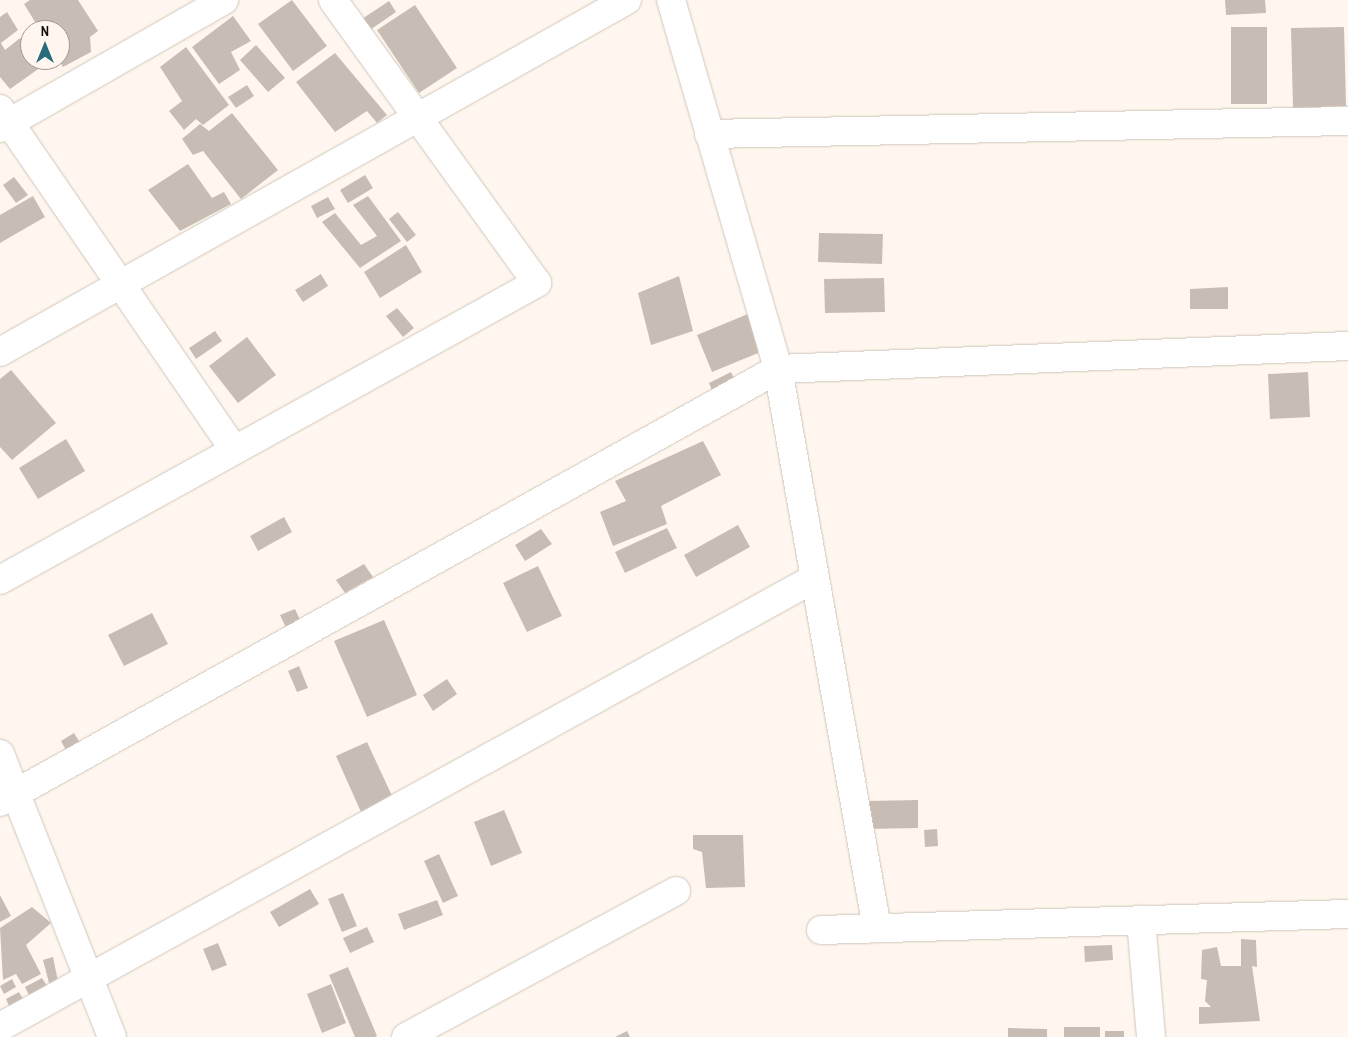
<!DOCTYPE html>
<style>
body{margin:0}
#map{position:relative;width:1348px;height:1037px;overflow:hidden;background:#fff7ef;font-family:"Archivo Narrow",sans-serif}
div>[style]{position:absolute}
.building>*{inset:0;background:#c7bdb4}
.roads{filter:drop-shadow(0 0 1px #d0c6bc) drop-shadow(0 0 1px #d0c6bc)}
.minor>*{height:28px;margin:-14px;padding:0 14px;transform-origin:14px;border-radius:14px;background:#fff}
span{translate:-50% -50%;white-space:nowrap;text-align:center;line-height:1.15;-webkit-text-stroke:4px #fff7ef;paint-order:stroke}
.north{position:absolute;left:20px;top:20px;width:50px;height:50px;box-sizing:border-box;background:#fff7ef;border:1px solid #a09993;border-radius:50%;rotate:0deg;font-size:14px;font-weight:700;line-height:20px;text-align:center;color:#110d0a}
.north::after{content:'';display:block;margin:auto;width:18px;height:22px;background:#276c7c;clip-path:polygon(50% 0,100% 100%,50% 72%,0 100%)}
</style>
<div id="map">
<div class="building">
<div style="clip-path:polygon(30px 0,78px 0,98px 31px,90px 37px,91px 52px,63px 67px,59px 60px,60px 30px,40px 30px,24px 4px)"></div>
<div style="clip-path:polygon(292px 0,327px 46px,293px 71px,258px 24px)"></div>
<div style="clip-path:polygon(1225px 0,1265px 0,1266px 13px,1226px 15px)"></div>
<div style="clip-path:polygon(389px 1px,396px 12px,370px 30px,362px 19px)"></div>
<div style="clip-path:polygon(415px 5px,457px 68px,419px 93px,377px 30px)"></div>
<div style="clip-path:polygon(7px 12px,18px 30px,1px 43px,5px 50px,20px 38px,30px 49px,30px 60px,44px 65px,10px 89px,0 77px,0 17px)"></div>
<div style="clip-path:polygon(233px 16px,251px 41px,231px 52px,240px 70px,219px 84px,192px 47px)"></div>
<div style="clip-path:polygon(1231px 27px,1267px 27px,1267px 104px,1231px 104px)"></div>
<div style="clip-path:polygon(1344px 27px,1346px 106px,1293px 108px,1291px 28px)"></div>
<div style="clip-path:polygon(256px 45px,285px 78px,268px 92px,240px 60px)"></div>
<div style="clip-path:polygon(186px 47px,229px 105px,203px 125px,196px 119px,184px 130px,169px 111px,182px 101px,160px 67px)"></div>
<div style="clip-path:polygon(335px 53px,387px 115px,377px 123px,367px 111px,335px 132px,296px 82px)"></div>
<div style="clip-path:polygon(247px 85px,254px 96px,236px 108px,228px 97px)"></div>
<div style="clip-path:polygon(232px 113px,278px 170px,241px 199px,203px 151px,193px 155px,182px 139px,200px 124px,209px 131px)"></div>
<div style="clip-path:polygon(188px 164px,212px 198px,224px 192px,231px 204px,180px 231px,148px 190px)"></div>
<div style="clip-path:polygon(365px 175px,373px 188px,348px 203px,340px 190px)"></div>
<div style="clip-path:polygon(14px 177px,28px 195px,16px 203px,3px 185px)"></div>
<div style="clip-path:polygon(33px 196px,45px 217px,0 243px,0 215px)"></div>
<div style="clip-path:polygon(368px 196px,401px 241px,360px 268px,322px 222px,335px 213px,361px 245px,377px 236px,353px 205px)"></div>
<div style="clip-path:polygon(328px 197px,335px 209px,317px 218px,311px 206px)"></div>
<div style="clip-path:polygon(398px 212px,416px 235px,407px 242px,389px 219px)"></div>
<div style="clip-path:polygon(819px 233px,883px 234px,882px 264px,818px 262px)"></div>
<div style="clip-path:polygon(406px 245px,422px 272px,380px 298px,364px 272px)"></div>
<div style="clip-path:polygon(321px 274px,328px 286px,303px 302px,295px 290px)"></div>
<div style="clip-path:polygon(679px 276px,693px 331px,651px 345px,638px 293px)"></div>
<div style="clip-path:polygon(884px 278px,885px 312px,825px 313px,824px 279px)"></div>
<div style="clip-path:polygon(1228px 287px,1228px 309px,1190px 309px,1190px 289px)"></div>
<div style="clip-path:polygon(397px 308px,414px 328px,403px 337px,386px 316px)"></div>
<div style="clip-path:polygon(748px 314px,763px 351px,712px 372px,697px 335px)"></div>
<div style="clip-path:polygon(215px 331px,222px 341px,196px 359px,189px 348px)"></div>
<div style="clip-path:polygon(247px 337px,276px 375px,238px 403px,209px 366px)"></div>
<div style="clip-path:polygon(11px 370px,56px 423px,12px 460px,0 447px,0 379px)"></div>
<div style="clip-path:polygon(731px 372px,738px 387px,715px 398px,709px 383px)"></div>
<div style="clip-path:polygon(1308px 372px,1310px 417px,1270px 419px,1268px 374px)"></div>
<div style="clip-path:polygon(66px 439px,85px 471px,38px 499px,19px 468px)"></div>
<div style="clip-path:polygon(703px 441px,721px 475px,661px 506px,667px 524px,613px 546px,600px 512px,626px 501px,615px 481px)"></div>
<div style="clip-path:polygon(284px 517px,292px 532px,258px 551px,250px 536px)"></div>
<div style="clip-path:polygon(738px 525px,750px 547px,696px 577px,684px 555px)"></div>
<div style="clip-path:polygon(667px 528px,677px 548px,625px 573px,615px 552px)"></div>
<div style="clip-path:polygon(541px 529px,552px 544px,525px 561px,515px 545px)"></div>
<div style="clip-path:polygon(364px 564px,373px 577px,345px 593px,336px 580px)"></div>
<div style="clip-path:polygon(538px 566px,562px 616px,527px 632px,503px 583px)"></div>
<div style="clip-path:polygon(295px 609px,302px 624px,287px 630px,280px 615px)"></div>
<div style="clip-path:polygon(152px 613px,168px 644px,124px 666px,108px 635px)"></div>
<div style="clip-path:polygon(384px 620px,417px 695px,367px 717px,334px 641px)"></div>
<div style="clip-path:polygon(299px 666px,308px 688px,297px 692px,288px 671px)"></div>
<div style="clip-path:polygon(447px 679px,457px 694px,433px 711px,423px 695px)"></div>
<div style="clip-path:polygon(74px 733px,82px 746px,68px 754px,61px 741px)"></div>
<div style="clip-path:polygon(367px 742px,393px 798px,361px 812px,336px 756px)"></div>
<div style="clip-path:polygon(918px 800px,918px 828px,868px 829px,868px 801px)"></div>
<div style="clip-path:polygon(504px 810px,522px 853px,491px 866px,474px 822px)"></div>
<div style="clip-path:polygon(937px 829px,938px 846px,925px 847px,924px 830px)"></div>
<div style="clip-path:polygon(693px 835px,743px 835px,745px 887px,706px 888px,702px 852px,693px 849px)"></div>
<div style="clip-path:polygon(439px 854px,458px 896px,443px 903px,424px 861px)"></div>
<div style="clip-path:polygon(310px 889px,319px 904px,279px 927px,270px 912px)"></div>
<div style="clip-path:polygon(343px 893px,357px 926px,342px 932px,328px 899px)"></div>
<div style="clip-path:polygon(0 895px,11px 916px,0 922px)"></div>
<div style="clip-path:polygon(437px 900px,443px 915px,404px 930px,398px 914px)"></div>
<div style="clip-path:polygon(32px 907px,51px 923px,26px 945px,41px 974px,22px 984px,16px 974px,3px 980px,0 928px)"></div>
<div style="clip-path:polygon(367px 927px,374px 942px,350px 953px,343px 938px)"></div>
<div style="clip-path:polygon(1241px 939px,1256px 940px,1257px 967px,1252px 966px,1260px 1021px,1199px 1024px,1199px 1007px,1211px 1007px,1205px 1001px,1207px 980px,1201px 979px,1202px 950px,1217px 947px,1221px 966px,1241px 966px)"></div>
<div style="clip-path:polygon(218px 943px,227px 965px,212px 971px,203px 949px)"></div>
<div style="clip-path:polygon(1112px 945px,1113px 960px,1085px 962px,1084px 946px)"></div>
<div style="clip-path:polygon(53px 957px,58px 981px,49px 983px,43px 960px)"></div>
<div style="clip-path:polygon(348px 967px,377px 1036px,375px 1037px,355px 1037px,329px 975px)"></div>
<div style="clip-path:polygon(42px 978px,49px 989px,31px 999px,25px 987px)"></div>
<div style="clip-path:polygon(12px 979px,16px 987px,4px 994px,0 986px)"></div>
<div style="clip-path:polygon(331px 984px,346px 1023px,322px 1033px,307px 994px)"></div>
<div style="clip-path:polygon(19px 992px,24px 1001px,10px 1008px,6px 999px)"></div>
<div style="clip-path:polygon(1064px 1027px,1100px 1027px,1100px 1037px,1064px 1037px)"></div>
<div style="clip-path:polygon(1008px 1028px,1047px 1029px,1047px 1037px,1008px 1037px)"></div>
<div style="clip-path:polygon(627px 1031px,630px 1037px,615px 1037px)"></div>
<div style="clip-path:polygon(1105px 1031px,1124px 1031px,1124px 1037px,1105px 1037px)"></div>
</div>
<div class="roads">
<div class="minor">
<div style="left:671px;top:0;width:384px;rotate:73.8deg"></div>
<div style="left:778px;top:369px;width:568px;rotate:79.96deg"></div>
<div style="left:0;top:109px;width:414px;rotate:55.5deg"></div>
<div style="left:0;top:128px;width:258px;rotate:-29.7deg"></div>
<div style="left:709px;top:134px;width:639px;rotate:-1.17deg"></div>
<div style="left:0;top:352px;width:719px;rotate:-29.31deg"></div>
<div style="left:0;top:580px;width:614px;rotate:-28.95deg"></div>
<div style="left:537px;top:283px;width:349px;rotate:-125.8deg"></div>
<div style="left:0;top:754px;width:304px;rotate:68.4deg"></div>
<div style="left:0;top:802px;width:890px;rotate:-29.1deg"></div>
<div style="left:778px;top:369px;width:570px;rotate:-2.31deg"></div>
<div style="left:1141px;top:920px;width:117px;rotate:85.1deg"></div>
<div style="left:821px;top:930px;width:527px;rotate:-1.74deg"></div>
<div style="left:0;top:1027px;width:930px;rotate:-28.85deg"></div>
<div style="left:406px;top:1037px;width:307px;rotate:-28.4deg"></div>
</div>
</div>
<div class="north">N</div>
</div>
